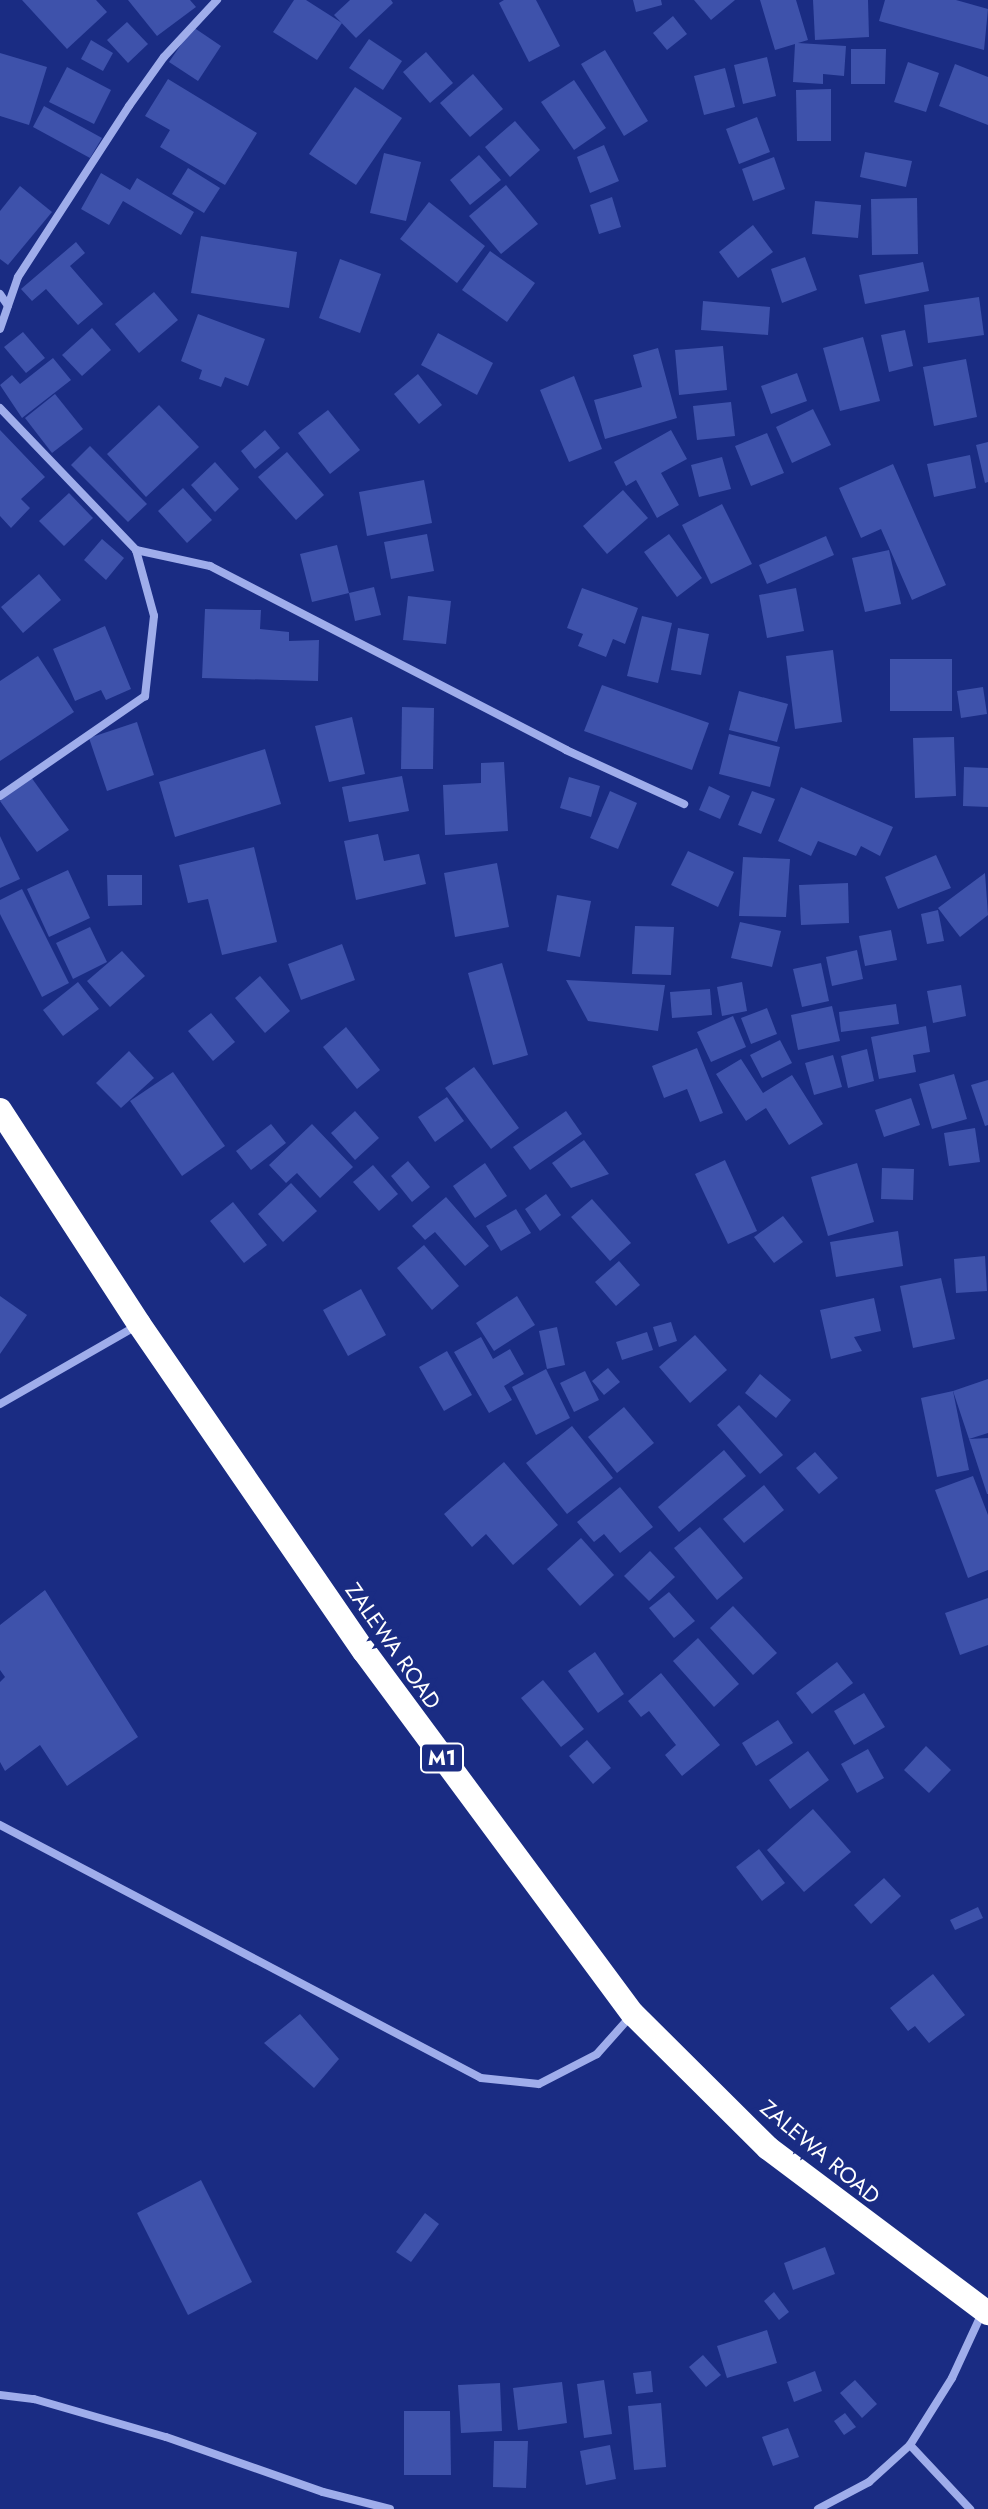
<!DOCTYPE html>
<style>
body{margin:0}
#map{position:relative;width:988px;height:2509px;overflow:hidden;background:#1a2c83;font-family:Jost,sans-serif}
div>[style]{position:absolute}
.building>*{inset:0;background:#3e52ab}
.street>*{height:8px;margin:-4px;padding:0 4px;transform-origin:4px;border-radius:4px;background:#9fadeb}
.highway>*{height:24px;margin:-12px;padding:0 12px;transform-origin:12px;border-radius:12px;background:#fff}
span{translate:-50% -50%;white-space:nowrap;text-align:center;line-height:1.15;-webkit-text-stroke:8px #1a2c83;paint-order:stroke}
.shield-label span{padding:2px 6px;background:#1a2c83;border:2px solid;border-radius:6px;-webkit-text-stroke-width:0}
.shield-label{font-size:20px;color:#fff;font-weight:700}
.street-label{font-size:22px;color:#fff}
</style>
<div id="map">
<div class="building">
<div style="clip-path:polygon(22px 0,96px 0,107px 12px,67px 49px)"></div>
<div style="clip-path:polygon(128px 0,190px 0,196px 7px,157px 36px)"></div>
<div style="clip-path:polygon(294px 0,306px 0,342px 23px,317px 60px,273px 32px)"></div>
<div style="clip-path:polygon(350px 0,391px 0,393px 3px,356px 38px,334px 15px)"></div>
<div style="clip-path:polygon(504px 0,536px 0,560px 46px,529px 62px,499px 3px)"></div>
<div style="clip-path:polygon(633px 0,661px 0,662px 5px,636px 12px)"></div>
<div style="clip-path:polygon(694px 0,735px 0,711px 20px)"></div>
<div style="clip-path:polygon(760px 0,796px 0,808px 40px,798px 43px,846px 46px,844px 76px,823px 74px,823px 84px,793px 82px,795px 44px,775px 50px)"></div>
<div style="clip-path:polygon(813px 0,868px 0,869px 37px,815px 40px)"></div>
<div style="clip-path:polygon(885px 0,956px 0,988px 9px,984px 50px,879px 21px)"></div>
<div style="clip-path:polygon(673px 16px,687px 34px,667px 50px,653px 33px)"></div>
<div style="clip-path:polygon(127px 22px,148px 44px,128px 63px,107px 40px)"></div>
<div style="clip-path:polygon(193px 27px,221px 46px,198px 81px,169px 62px)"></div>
<div style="clip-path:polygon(369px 39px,402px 61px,383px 90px,349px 68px)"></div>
<div style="clip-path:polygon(91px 40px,113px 53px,103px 71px,81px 59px)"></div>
<div style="clip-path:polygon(851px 49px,886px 49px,885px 84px,851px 84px)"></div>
<div style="clip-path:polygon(605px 50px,648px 121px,624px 136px,581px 64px)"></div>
<div style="clip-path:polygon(426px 52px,453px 83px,430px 103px,403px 72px)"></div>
<div style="clip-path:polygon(0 53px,47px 67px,29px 125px,0 116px)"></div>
<div style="clip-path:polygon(767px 57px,776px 96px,743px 104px,734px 65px)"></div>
<div style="clip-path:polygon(908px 62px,939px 73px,926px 112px,894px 102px)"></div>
<div style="clip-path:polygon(955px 64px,988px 77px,988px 125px,939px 106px)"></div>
<div style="clip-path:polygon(67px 67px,111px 90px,94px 124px,49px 102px)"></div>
<div style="clip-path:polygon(725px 68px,735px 107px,704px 115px,694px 76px)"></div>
<div style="clip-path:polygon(473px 74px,503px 109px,470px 137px,440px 103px)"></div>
<div style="clip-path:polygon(168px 79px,257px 133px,225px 185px,160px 147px,170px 130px,145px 116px)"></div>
<div style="clip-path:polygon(574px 80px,606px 128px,574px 150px,541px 102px)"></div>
<div style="clip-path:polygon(355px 87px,402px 118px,356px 185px,309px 154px)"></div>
<div style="clip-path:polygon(831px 89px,831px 141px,797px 141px,796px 90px)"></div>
<div style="clip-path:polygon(44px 106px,102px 138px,90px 158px,33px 127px)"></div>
<div style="clip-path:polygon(757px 117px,770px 152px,739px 164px,726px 129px)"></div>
<div style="clip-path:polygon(515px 121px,540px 150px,510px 177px,485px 147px)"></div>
<div style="clip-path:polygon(604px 145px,619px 181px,590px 193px,577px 157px)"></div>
<div style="clip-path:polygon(865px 152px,912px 161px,906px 187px,860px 177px)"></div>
<div style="clip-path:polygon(384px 153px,421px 162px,406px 221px,370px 213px)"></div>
<div style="clip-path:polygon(479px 155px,501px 180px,470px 205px,450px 180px)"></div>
<div style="clip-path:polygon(774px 157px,785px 189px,753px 201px,742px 169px)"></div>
<div style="clip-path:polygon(188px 168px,220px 188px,204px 213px,172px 194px)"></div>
<div style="clip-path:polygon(101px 173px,130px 190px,137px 178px,194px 212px,181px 235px,123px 201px,109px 225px,81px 209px)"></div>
<div style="clip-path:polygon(506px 185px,538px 224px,501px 254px,469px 216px)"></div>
<div style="clip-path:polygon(20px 186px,52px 212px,8px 265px,0 259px,0 211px)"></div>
<div style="clip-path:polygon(612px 197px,621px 227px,599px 234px,590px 205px)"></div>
<div style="clip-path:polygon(917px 198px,918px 254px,872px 255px,871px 199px)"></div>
<div style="clip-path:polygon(815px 201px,861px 205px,858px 238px,812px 234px)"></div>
<div style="clip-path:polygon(429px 202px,485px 246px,457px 283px,400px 239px)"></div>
<div style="clip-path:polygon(753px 225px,773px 252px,738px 278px,719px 252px)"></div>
<div style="clip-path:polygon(201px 236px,297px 252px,289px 308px,191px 293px)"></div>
<div style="clip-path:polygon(76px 242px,85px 253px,70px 266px,103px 304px,78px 325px,46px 289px,32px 301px,21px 289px)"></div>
<div style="clip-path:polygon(490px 251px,535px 283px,507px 322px,462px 290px)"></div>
<div style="clip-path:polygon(805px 257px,817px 290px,782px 303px,771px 269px)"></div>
<div style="clip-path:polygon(340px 259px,381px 274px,360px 333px,319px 318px)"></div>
<div style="clip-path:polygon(923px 262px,929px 291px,865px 304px,859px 275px)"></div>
<div style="clip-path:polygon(154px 292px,178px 320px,139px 353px,115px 324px)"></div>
<div style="clip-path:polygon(979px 297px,984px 335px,928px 343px,924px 305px)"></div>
<div style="clip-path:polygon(703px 301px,770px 307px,768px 335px,701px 330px)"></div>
<div style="clip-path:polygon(198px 314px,265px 339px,248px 386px,225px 377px,221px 387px,199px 379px,202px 370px,181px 361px)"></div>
<div style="clip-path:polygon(92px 328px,111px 350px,82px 376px,62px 355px)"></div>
<div style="clip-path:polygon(905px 330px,913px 366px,889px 372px,881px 335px)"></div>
<div style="clip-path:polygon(23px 332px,45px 358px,26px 373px,4px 347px)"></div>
<div style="clip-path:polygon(438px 333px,493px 363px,477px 395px,421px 365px)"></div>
<div style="clip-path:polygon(863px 337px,880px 401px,840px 411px,823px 348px)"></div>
<div style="clip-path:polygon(723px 346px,727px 390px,679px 395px,675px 350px)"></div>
<div style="clip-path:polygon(658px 348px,677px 418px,605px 439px,594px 400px,642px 387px,633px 355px)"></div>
<div style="clip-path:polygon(53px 358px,71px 380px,22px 418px,0 385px,12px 375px,20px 384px)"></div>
<div style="clip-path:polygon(966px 359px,977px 417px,934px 426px,923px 367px)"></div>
<div style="clip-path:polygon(797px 373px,807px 401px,771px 414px,761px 386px)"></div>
<div style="clip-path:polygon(418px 374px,442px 405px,419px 424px,394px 394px)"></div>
<div style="clip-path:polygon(574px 376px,602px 449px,569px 462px,540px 390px)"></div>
<div style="clip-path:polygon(55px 394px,83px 429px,52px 453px,25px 418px)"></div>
<div style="clip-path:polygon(731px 402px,735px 436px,697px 440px,693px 406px)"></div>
<div style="clip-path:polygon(159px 405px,199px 447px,146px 497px,107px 454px)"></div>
<div style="clip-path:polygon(813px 409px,831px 445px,792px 463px,776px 427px)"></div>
<div style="clip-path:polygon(328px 410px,360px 450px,330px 474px,298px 433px)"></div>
<div style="clip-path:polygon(0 430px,45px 477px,21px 499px,30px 508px,11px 528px,0 516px)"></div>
<div style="clip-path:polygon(265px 430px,280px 448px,255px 469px,241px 451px)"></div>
<div style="clip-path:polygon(671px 430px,687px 459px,661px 473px,679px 505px,657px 518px,636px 480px,626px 486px,614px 462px)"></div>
<div style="clip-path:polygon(767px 433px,784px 473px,751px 486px,735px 446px)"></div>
<div style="clip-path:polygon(988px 442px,988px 482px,985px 483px,976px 445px)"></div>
<div style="clip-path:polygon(90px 446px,147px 504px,128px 522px,71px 465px)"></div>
<div style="clip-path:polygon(287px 452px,324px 495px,296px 520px,258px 477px)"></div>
<div style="clip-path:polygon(970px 455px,976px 488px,934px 497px,927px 464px)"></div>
<div style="clip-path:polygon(722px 457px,731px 489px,699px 497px,691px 465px)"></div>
<div style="clip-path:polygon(215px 462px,239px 489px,215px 512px,191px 485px)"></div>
<div style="clip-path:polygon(893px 464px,946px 585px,912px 600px,881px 529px,861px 538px,839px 488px)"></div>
<div style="clip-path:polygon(424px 480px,432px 523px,367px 536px,359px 492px)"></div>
<div style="clip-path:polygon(183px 488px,212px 520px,187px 543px,158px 511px)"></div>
<div style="clip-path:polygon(623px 490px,648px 518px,607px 554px,583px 526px)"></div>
<div style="clip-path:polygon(69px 493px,93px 518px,64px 546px,39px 521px)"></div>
<div style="clip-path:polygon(722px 504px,752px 564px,711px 584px,682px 525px)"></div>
<div style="clip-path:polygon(427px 534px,434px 571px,391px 579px,384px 542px)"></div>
<div style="clip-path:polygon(669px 534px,702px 578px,677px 597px,644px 552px)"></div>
<div style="clip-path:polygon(826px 536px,834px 555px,767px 584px,759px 565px)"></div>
<div style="clip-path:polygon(102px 539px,124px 558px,106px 580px,84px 560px)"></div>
<div style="clip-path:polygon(337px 545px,349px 593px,312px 602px,300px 554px)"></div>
<div style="clip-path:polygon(889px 550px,901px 604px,865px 612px,852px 558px)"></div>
<div style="clip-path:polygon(39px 574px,61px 600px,23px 633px,1px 607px)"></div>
<div style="clip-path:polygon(374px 587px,381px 615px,355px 621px,349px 593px)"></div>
<div style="clip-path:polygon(582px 588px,638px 608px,625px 644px,613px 639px,606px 657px,578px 646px,583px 634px,567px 628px)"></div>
<div style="clip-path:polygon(796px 588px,804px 631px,767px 638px,759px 595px)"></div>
<div style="clip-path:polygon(408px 596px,451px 601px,446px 644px,403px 640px)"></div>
<div style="clip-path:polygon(205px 609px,261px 610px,260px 629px,289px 632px,289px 641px,319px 640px,318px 681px,202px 678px)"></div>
<div style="clip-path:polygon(642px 616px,672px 623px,658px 683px,627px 676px)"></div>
<div style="clip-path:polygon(105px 626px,131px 689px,106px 700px,101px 690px,75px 701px,53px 649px)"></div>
<div style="clip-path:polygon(678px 628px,709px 634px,701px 675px,671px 670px)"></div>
<div style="clip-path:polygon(833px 650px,842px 722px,795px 729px,786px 656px)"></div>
<div style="clip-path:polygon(38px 656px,74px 712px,0 761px,0 681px)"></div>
<div style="clip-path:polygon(890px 659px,952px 659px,952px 711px,890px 711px)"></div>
<div style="clip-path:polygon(602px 685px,709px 723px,692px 770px,584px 731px)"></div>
<div style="clip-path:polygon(983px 687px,987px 714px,961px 718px,957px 691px)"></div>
<div style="clip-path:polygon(739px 691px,788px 704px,777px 742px,729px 730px)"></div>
<div style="clip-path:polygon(402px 707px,434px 708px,433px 769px,401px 769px)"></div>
<div style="clip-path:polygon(352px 717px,365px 774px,329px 782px,315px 726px)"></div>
<div style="clip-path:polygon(137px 722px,154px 775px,107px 791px,89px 738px)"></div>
<div style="clip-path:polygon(729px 734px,780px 747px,770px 787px,719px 774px)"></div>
<div style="clip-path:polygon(954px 737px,956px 796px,915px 798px,913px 738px)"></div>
<div style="clip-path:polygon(265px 749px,281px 804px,175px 837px,159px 782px)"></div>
<div style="clip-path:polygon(504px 762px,508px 831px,445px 835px,443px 785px,481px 783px,481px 763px)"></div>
<div style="clip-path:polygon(964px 767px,988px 768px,988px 807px,963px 806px)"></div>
<div style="clip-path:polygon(402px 776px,409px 811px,349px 822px,342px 787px)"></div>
<div style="clip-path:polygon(31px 777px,69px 830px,37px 852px,0 801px)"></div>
<div style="clip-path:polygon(569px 777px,600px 786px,591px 817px,560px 808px)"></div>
<div style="clip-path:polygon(709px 786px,730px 796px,720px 819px,699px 810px)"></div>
<div style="clip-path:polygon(801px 787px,893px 827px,880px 856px,861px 846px,856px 856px,818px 841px,811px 856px,778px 841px)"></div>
<div style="clip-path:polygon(610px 791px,637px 803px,618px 849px,590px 838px)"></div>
<div style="clip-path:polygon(752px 791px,775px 799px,761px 834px,738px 825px)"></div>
<div style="clip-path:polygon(378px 834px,384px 861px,419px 854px,426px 884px,356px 900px,344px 841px)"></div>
<div style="clip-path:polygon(0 836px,20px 879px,0 888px)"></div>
<div style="clip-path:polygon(254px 847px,277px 942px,222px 955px,208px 899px,188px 903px,179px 865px)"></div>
<div style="clip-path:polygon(688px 851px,734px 872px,718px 907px,671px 885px)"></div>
<div style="clip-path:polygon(936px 855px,951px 888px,898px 909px,885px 877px)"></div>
<div style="clip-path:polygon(743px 857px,790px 859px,786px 917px,739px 916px)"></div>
<div style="clip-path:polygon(497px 863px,509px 927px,455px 937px,444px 873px)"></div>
<div style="clip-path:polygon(68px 870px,90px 918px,49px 937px,27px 889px)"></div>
<div style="clip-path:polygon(985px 873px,988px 915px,960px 937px,938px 908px)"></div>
<div style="clip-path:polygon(107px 875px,142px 875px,142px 905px,108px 906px)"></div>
<div style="clip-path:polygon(848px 883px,849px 923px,801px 925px,799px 885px)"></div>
<div style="clip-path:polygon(22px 889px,69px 983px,42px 997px,0 914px,0 900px)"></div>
<div style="clip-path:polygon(557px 895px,591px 901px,580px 957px,547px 951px)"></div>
<div style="clip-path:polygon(938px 910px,944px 941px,927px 944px,921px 914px)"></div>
<div style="clip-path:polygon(740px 922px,781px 931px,772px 967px,731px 958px)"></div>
<div style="clip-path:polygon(635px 926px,674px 927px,671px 975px,632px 974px)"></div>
<div style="clip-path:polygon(90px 927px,107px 962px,73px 979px,56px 943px)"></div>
<div style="clip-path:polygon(891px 930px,897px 960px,865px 966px,859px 936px)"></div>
<div style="clip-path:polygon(342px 944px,355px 980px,301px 1000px,288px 964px)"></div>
<div style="clip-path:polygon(857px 950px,863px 979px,832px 986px,826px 957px)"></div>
<div style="clip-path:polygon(122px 951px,145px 976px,110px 1007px,87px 981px)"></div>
<div style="clip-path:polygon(502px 963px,528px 1055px,493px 1065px,468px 973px)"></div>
<div style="clip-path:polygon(821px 963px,829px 1001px,802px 1007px,793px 969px)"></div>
<div style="clip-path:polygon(260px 976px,290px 1011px,265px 1033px,235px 998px)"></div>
<div style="clip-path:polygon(566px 980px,665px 985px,658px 1031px,588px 1021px)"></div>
<div style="clip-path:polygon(78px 982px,99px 1009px,63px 1036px,43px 1010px)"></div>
<div style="clip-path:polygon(742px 982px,747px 1011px,722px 1016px,717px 987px)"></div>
<div style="clip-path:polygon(961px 985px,966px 1016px,933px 1023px,927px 991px)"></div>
<div style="clip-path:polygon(710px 989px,712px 1015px,672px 1018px,670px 992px)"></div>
<div style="clip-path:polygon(896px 1004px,899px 1024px,841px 1032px,839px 1012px)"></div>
<div style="clip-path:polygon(832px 1006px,840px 1041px,798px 1050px,791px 1015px)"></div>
<div style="clip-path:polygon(767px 1008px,777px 1034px,751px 1044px,741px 1018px)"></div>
<div style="clip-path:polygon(211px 1013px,235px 1042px,213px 1061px,188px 1031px)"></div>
<div style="clip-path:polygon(733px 1016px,746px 1047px,711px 1062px,697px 1032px)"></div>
<div style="clip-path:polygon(926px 1026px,930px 1052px,913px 1055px,916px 1072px,879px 1079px,871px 1037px)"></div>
<div style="clip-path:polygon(346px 1027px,380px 1070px,357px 1089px,323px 1047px)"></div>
<div style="clip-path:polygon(780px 1040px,792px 1063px,762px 1078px,750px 1055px)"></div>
<div style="clip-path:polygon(697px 1048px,723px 1113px,700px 1122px,687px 1089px,664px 1098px,652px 1066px)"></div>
<div style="clip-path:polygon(867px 1049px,874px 1081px,848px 1088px,841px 1056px)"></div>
<div style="clip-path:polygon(129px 1051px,154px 1078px,121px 1108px,96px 1083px)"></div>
<div style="clip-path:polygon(833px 1055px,842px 1087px,814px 1095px,805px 1063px)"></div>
<div style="clip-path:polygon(741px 1059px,763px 1093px,792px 1075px,823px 1124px,789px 1145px,766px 1108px,746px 1121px,716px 1074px)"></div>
<div style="clip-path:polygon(474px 1067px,519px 1128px,491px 1149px,445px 1088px)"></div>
<div style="clip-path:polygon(173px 1072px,225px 1146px,182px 1176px,130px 1101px)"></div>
<div style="clip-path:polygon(954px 1074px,967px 1119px,932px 1129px,919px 1084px)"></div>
<div style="clip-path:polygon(988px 1080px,988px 1125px,985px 1126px,971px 1085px)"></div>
<div style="clip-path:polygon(447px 1097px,464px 1121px,435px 1142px,418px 1117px)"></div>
<div style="clip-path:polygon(911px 1098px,920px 1125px,884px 1137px,875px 1110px)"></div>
<div style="clip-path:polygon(355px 1111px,379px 1138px,355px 1160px,331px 1133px)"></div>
<div style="clip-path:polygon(566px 1111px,582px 1134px,530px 1170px,513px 1147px)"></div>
<div style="clip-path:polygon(271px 1124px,286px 1143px,251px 1170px,236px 1151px)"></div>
<div style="clip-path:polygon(312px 1124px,353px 1167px,320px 1198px,297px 1173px,286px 1183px,269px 1165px)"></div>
<div style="clip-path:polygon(975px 1128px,980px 1162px,949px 1166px,944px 1133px)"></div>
<div style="clip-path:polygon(584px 1140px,609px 1174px,571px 1188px,552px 1163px)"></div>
<div style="clip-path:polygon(725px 1160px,757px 1231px,728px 1244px,695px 1174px)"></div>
<div style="clip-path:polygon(408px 1161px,430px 1187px,412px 1202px,391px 1176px)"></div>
<div style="clip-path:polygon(485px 1163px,507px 1196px,475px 1218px,453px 1186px)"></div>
<div style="clip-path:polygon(857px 1163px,874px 1222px,828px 1236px,811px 1177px)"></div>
<div style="clip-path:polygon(373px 1165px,398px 1194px,379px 1211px,353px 1182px)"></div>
<div style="clip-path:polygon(882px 1168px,914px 1169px,913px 1200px,881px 1199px)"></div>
<div style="clip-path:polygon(291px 1183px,317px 1211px,283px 1242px,258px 1214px)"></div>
<div style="clip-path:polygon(546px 1194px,561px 1215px,540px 1231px,525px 1209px)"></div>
<div style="clip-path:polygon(446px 1197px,489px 1246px,465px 1266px,435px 1232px,425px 1240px,412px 1226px)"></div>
<div style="clip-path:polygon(592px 1199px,631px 1243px,610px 1261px,571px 1217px)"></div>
<div style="clip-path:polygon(233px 1202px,267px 1245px,244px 1263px,210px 1221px)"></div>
<div style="clip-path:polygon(516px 1209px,531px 1233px,501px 1251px,486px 1226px)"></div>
<div style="clip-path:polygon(783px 1216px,803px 1242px,774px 1263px,754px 1237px)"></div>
<div style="clip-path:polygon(898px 1231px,903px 1266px,836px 1277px,830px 1242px)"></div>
<div style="clip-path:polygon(424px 1245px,459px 1286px,432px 1310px,397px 1268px)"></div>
<div style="clip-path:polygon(985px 1256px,987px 1291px,956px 1293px,954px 1259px)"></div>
<div style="clip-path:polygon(619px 1261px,640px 1285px,616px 1306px,595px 1282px)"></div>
<div style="clip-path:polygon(941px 1278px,955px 1339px,913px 1348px,900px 1286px)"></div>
<div style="clip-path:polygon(361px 1289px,386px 1335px,348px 1356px,323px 1310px)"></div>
<div style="clip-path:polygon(0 1296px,27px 1315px,0 1354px)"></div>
<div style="clip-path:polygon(517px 1296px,535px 1325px,494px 1351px,476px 1323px)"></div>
<div style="clip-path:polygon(874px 1298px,881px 1331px,854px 1337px,862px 1351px,831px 1359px,820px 1310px)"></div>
<div style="clip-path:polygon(671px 1322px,677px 1341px,659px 1347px,653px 1327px)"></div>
<div style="clip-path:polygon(557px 1327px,565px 1365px,547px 1369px,539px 1331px)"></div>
<div style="clip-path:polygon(647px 1332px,653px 1350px,622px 1360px,616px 1342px)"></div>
<div style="clip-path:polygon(695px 1335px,727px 1370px,690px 1403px,659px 1367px)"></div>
<div style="clip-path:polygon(481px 1337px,493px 1359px,510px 1349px,524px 1374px,504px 1386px,512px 1400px,489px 1413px,454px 1352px)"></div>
<div style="clip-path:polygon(447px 1351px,472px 1395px,444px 1411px,419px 1367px)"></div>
<div style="clip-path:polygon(608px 1368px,620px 1382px,604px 1395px,592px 1381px)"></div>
<div style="clip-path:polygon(546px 1369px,570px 1418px,536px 1435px,512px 1387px)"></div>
<div style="clip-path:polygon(585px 1371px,599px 1400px,574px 1412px,560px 1383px)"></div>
<div style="clip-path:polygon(760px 1374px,791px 1400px,776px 1418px,745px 1393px)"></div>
<div style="clip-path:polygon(988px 1379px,988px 1433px,969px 1439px,953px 1391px)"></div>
<div style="clip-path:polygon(953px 1391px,969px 1470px,937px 1477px,921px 1398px)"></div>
<div style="clip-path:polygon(739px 1405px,783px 1455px,760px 1474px,717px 1425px)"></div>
<div style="clip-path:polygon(624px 1407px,654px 1443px,617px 1473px,588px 1437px)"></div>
<div style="clip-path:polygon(572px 1426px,613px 1478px,567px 1514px,526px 1463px)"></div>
<div style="clip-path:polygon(988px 1438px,988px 1494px,987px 1494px,969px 1439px)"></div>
<div style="clip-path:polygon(724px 1450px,746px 1476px,679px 1532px,658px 1507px)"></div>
<div style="clip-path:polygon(815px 1452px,838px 1478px,819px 1494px,796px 1468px)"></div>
<div style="clip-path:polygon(504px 1462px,558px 1525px,513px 1565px,486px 1534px,472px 1547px,444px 1514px)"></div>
<div style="clip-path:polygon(973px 1476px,988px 1515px,988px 1570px,968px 1578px,935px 1490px)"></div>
<div style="clip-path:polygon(764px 1485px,784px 1510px,744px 1543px,723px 1519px)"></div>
<div style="clip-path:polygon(620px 1487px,653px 1527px,620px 1553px,604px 1534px,594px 1542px,577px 1522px)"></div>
<div style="clip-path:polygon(700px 1527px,743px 1578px,717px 1600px,674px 1548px)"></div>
<div style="clip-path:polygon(581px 1538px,614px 1575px,580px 1606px,547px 1569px)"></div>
<div style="clip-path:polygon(650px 1551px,675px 1577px,649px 1601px,624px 1576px)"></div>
<div style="clip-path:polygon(45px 1590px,138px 1737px,67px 1786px,40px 1745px,5px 1771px,0 1762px,0 1682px,5px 1677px,0 1670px,0 1625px)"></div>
<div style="clip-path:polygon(669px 1592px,695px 1621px,674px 1638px,649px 1608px)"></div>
<div style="clip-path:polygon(988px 1598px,988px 1645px,960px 1655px,945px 1613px)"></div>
<div style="clip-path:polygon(733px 1606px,777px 1653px,753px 1675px,710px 1628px)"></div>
<div style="clip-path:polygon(698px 1638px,739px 1684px,714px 1707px,673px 1661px)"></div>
<div style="clip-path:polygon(595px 1652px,624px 1694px,598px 1713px,568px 1671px)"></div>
<div style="clip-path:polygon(837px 1662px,853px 1683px,812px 1714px,796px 1693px)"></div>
<div style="clip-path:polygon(661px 1673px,720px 1745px,682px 1776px,665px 1755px,676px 1745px,649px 1711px,641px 1717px,628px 1701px)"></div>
<div style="clip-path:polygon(543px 1680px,584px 1729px,561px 1747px,521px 1698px)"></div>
<div style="clip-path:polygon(864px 1693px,885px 1727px,854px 1745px,834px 1711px)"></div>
<div style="clip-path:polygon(778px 1720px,793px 1743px,756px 1766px,742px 1743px)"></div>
<div style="clip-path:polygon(587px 1740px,611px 1768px,593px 1784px,569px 1756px)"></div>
<div style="clip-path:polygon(926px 1746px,951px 1770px,929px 1793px,904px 1770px)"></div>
<div style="clip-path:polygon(868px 1749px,884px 1778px,857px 1793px,841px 1764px)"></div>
<div style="clip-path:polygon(808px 1751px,829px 1780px,790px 1809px,769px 1780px)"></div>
<div style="clip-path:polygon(813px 1809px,851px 1852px,804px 1892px,767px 1850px)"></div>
<div style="clip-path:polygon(759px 1849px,785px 1883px,762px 1901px,736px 1867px)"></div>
<div style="clip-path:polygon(884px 1878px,901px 1896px,871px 1924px,854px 1905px)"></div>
<div style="clip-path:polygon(978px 1907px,983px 1918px,955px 1930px,950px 1920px)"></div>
<div style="clip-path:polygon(933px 1974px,965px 2015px,929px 2043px,915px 2026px,908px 2031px,890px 2008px)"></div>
<div style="clip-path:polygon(300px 2014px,339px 2059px,314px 2088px,264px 2043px)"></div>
<div style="clip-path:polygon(201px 2180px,252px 2282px,188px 2315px,137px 2213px)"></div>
<div style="clip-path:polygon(425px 2213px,439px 2224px,411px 2262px,396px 2252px)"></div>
<div style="clip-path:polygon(825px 2247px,835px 2274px,793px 2290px,784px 2263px)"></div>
<div style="clip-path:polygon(774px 2292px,789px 2312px,779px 2320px,764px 2301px)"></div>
<div style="clip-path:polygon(767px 2330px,777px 2363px,727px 2378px,717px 2346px)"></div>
<div style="clip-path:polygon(703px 2355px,721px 2375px,706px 2387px,689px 2367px)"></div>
<div style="clip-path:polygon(651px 2371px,653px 2392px,636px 2394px,633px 2373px)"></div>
<div style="clip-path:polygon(815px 2371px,822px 2391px,794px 2402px,787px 2382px)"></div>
<div style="clip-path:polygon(604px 2380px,612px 2434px,584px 2438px,577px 2384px)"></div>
<div style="clip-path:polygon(855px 2380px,877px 2404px,862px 2418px,840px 2393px)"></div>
<div style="clip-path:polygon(562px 2382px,567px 2423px,518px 2430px,513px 2388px)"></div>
<div style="clip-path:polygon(500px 2383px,502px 2431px,461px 2433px,458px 2385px)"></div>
<div style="clip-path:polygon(661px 2403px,666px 2467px,634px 2470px,628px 2406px)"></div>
<div style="clip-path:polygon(404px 2411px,450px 2411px,451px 2475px,404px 2475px)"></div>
<div style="clip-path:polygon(845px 2413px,856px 2427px,844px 2435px,834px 2421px)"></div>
<div style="clip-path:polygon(788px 2428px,799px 2457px,773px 2466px,762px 2437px)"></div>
<div style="clip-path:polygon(494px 2441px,528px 2441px,526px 2488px,493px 2487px)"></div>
<div style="clip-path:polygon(610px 2445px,616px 2479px,586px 2485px,580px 2451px)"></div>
</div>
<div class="street">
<div style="left:0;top:294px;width:14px;rotate:56deg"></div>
<div style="left:0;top:329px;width:55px;rotate:-70.9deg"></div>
<div style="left:18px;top:277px;width:204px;rotate:-57deg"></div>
<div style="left:129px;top:106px;width:60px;rotate:-54.5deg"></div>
<div style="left:164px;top:57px;width:78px;rotate:-47.1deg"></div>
<div style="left:0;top:408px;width:197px;rotate:46.2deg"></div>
<div style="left:136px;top:550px;width:68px;rotate:74.7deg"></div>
<div style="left:154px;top:616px;width:81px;rotate:96.4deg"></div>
<div style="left:145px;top:696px;width:176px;rotate:145.4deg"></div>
<div style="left:136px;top:550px;width:76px;rotate:12.2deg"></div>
<div style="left:210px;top:566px;width:401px;rotate:27.3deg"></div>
<div style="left:566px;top:750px;width:130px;rotate:24.6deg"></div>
<div style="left:0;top:1404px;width:159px;rotate:-29.8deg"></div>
<div style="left:0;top:1825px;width:543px;rotate:27.74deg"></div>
<div style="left:481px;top:2078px;width:58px;rotate:5.9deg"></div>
<div style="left:539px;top:2084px;width:65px;rotate:-27.3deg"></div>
<div style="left:597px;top:2054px;width:50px;rotate:-48.3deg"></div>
<div style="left:0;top:2395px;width:34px;rotate:7deg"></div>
<div style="left:34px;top:2399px;width:137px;rotate:16.1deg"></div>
<div style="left:166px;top:2437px;width:166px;rotate:19.3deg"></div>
<div style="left:323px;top:2492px;width:69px;rotate:14.2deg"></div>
<div style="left:910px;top:2445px;width:88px;rotate:46.8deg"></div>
<div style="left:818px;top:2509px;width:58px;rotate:-27.9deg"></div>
<div style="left:869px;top:2482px;width:55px;rotate:-42.1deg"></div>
<div style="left:910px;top:2445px;width:79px;rotate:-57.9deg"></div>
<div style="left:952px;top:2378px;width:72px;rotate:-65.2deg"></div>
</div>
<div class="highway">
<div style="left:0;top:1110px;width:255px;rotate:57deg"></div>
<div style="left:139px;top:1324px;width:397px;rotate:55.5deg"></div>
<div style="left:364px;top:1651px;width:452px;rotate:53.5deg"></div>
<div style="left:633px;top:2014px;width:190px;rotate:44.8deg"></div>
<div style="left:768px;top:2148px;width:275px;rotate:36.9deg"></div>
</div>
<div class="shield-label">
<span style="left:442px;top:1758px">M1</span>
</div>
<div class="street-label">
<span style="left:393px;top:1646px;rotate:55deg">ZALEWA ROAD</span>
<span style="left:820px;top:2152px;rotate:40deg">ZALEWA ROAD</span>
</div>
</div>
